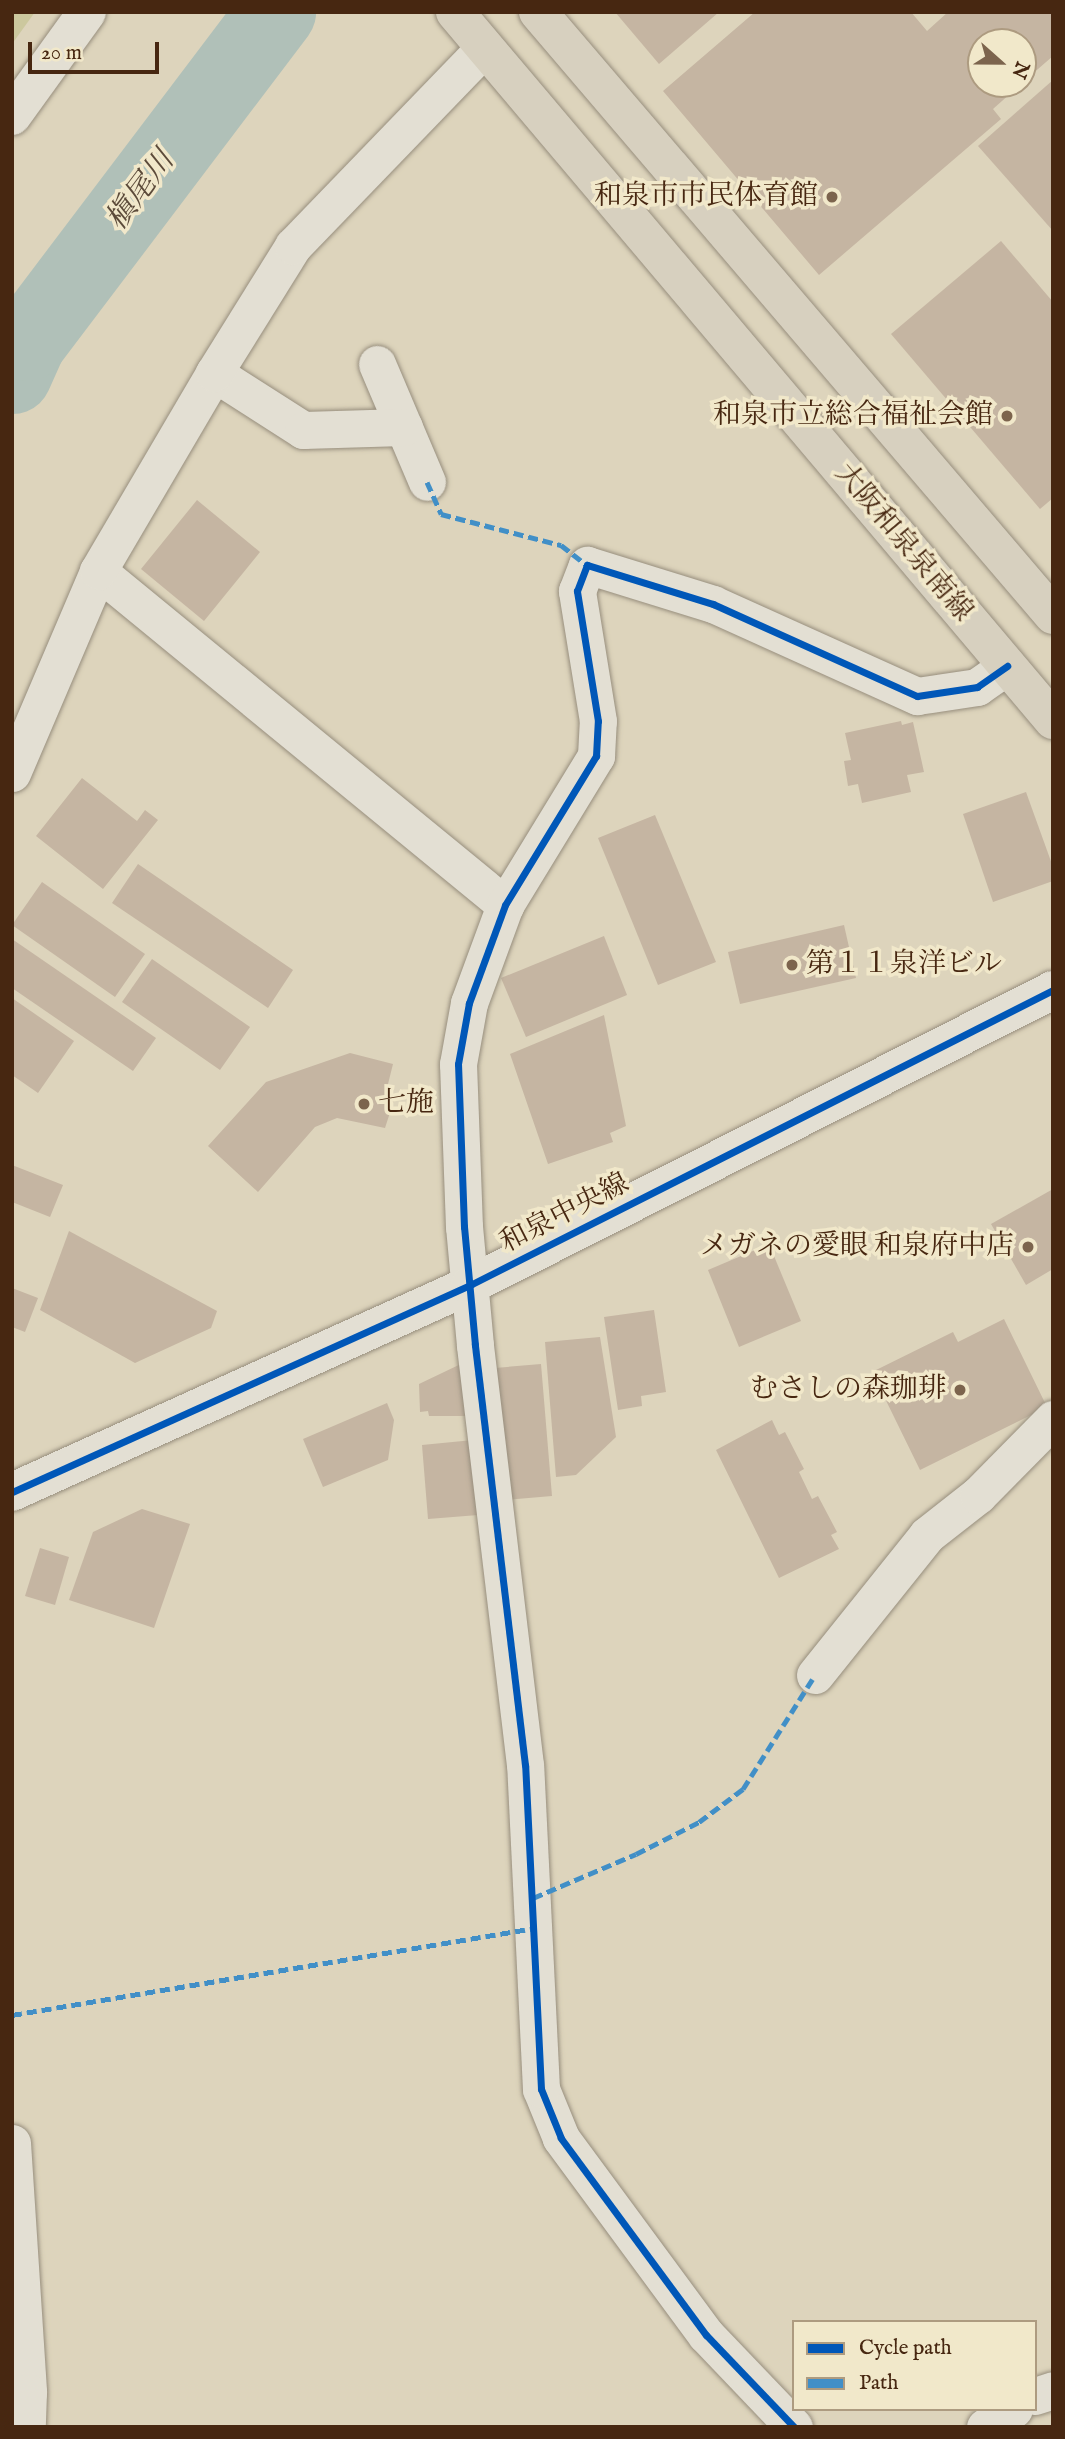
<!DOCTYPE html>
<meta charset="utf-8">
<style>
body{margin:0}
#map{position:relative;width:1065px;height:2439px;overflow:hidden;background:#ddd4bc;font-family:"IM FELL English","Noto Serif JP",serif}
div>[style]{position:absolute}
.green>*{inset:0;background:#ccc89e}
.river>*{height:79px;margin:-39.5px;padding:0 39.5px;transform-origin:39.5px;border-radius:39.5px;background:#b0c0b8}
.building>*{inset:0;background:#c5b5a2}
.roads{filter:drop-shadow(0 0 2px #978e7d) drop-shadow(0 0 2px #978e7d)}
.minor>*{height:37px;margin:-18.5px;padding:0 18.5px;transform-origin:18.5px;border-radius:18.5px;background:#e3dfd3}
.tertiary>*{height:38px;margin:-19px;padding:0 19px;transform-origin:19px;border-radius:19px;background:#e3dfd3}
.primary>*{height:38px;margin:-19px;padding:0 19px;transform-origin:19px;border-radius:19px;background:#d7d0bf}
.quiet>*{height:5px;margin-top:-2.5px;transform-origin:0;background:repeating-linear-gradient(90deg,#418fc7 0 10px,transparent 0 15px)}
.cycleway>*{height:7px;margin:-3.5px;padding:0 3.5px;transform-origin:3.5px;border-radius:3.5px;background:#0057b8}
.dots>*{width:19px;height:19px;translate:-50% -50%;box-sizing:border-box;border:4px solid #f1e8ca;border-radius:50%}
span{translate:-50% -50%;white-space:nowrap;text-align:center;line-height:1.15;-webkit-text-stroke:7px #f1e8ca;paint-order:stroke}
.poi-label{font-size:28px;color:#472711}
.right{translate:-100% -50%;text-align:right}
.left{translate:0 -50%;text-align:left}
.street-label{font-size:28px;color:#472711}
.water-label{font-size:30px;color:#5c4b3a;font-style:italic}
.frame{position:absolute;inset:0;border:14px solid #472711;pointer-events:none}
.legend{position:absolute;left:792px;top:2320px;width:245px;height:91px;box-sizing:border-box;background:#f1e8ca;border:2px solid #ad9b80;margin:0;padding:9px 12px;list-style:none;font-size:21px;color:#472711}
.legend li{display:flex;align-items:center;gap:14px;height:35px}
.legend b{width:35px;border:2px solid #ad9b80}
.north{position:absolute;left:967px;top:28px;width:70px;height:70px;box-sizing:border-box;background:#f1e8ca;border:2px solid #ad9b80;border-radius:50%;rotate:111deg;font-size:19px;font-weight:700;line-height:28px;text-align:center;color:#472711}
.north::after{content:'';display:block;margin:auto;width:24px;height:32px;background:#7c644d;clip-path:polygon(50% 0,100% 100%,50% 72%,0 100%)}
.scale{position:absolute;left:28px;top:42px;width:131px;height:32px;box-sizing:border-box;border:4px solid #472711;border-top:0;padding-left:9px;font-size:21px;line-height:24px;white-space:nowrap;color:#472711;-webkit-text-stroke:5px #f1e8ca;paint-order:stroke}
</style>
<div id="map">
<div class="green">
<div style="clip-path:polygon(12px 12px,35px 12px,12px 44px)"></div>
</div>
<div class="river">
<div style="left:12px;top:374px;width:36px;rotate:-66deg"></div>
<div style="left:27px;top:341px;width:413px;rotate:-52.9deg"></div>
</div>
<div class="building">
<div style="clip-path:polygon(615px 12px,719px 12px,659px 64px)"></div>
<div style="clip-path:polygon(755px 12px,911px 12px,927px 31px,948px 12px,1053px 12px,1053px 56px,1023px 82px,1023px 42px,981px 42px,981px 84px,1021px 84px,993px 109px,1001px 119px,819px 275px,663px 91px)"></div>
<div style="clip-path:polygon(1053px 80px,1053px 231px,978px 146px)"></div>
<div style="clip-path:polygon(1001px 241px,1053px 302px,1053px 498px,1040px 509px,891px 334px)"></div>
<div style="clip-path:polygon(197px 500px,260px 552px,204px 621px,141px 569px)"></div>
<div style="clip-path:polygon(901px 721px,902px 725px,913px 722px,924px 772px,907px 775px,911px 792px,862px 803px,858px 784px,848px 786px,844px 761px,851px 760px,845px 733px)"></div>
<div style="clip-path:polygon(82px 778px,137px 821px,145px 810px,158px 820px,103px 889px,36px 836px)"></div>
<div style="clip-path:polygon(1026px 792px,1053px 867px,1053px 881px,993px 902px,963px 814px)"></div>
<div style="clip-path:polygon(655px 815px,716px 962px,658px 985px,598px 838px)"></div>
<div style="clip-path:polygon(138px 864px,293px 970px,268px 1008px,112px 903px)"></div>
<div style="clip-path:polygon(42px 882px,145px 954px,115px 997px,12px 925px)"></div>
<div style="clip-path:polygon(844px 925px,856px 978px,740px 1004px,728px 952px)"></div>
<div style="clip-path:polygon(604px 936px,627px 995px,526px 1037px,501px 978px)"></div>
<div style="clip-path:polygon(12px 939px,156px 1038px,133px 1071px,12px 988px)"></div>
<div style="clip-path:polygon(152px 959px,250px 1027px,220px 1070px,122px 1002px)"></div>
<div style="clip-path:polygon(12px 998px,74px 1041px,38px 1093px,12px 1075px)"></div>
<div style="clip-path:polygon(604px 1015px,626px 1126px,610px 1133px,613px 1142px,548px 1164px,510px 1054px)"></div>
<div style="clip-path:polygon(350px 1053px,393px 1064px,386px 1092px,396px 1094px,385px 1128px,337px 1118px,315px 1127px,258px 1192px,208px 1146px,266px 1082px)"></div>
<div style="clip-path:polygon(12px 1165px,63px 1185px,50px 1217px,12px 1202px)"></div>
<div style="clip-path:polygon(1053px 1189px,1053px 1269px,1026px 1285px,991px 1224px)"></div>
<div style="clip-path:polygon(69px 1231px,217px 1311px,211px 1328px,135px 1363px,40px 1310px)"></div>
<div style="clip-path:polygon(769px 1244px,801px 1321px,739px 1347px,708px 1270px)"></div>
<div style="clip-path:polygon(12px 1288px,38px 1298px,25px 1332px,12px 1327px)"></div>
<div style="clip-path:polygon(654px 1310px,666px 1392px,641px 1396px,642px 1406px,618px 1410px,604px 1317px)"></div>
<div style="clip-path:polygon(1004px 1319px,1047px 1407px,920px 1470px,872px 1372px,953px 1332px,958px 1342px)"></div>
<div style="clip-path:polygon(600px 1337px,616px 1437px,576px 1475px,556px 1477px,545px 1342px)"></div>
<div style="clip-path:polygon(465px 1362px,469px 1416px,429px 1416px,428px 1411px,420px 1412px,419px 1384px)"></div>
<div style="clip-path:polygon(541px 1364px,552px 1496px,506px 1500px,495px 1368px)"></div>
<div style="clip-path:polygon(387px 1403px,394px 1420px,388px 1460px,323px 1487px,303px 1439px)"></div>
<div style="clip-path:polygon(772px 1420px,779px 1435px,785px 1432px,804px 1469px,799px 1472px,812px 1499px,818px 1496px,837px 1532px,831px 1535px,839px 1549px,779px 1578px,716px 1450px)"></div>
<div style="clip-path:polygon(473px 1440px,478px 1515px,428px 1519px,422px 1445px)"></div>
<div style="clip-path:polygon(142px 1509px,190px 1524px,154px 1628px,69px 1600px,93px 1532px)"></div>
<div style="clip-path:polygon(40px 1548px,69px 1557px,55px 1605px,25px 1596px)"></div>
</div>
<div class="roads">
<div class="minor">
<div style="left:377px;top:364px;width:128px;rotate:67deg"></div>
<div style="left:214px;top:373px;width:106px;rotate:32.6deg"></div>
<div style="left:303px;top:430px;width:101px;rotate:-1.7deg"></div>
<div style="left:98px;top:571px;width:527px;rotate:39.37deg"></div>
<div style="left:12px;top:773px;width:220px;rotate:-66.9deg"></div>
<div style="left:98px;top:571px;width:229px;rotate:-59.6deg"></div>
<div style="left:214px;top:373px;width:150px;rotate:-58.1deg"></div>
<div style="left:293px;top:246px;width:275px;rotate:-46deg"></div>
<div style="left:815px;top:1675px;width:179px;rotate:-51.3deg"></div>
<div style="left:927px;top:1535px;width:65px;rotate:-38.1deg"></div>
<div style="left:978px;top:1495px;width:107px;rotate:-45.4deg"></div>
<div style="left:12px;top:2143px;width:250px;rotate:86.3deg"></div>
<div style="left:28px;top:2392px;width:35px;rotate:92deg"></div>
<div style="left:1035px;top:2396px;width:19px;rotate:-18deg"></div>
<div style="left:794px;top:2427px;width:127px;rotate:-133.7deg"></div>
<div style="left:706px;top:2335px;width:245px;rotate:-126.4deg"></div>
<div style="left:561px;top:2138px;width:53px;rotate:-112.2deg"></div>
<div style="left:541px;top:2089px;width:324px;rotate:-92.8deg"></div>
<div style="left:525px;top:1765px;width:423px;rotate:-96.8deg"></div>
<div style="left:475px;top:1345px;width:119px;rotate:-95.3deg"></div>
<div style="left:464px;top:1227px;width:163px;rotate:-92.1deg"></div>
<div style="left:458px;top:1064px;width:62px;rotate:-79.8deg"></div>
<div style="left:469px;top:1003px;width:104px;rotate:-69.8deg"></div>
<div style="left:505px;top:905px;width:175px;rotate:-58.6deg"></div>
<div style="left:596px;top:756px;width:35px;rotate:-87deg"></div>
<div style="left:598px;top:721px;width:132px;rotate:-99.2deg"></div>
<div style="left:577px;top:591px;width:28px;rotate:-69deg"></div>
<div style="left:587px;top:565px;width:132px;rotate:17.2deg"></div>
<div style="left:713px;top:604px;width:224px;rotate:24.3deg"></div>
<div style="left:917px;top:696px;width:61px;rotate:-8.5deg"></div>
<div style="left:977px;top:687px;width:37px;rotate:-35deg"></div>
<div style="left:985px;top:2427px;width:34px;rotate:-32deg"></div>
</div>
<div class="tertiary">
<div style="left:12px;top:116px;width:128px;rotate:-54.2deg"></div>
<div style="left:12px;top:1492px;width:503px;rotate:-24.32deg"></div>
<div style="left:470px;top:1285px;width:653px;rotate:-26.84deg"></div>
</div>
<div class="primary">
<div style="left:455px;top:12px;width:927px;rotate:49.81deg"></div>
<div style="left:538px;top:12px;width:793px;rotate:49.5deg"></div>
</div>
</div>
<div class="quiet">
<div style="left:427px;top:482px;width:35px;rotate:66deg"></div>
<div style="left:441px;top:514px;width:124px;rotate:14.5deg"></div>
<div style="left:561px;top:545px;width:33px;rotate:38deg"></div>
<div style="left:533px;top:1898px;width:112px;rotate:-23.1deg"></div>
<div style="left:636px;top:1854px;width:71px;rotate:-26.9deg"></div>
<div style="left:699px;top:1822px;width:55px;rotate:-36.9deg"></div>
<div style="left:743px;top:1789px;width:135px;rotate:-57.7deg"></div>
<div style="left:12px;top:2015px;width:530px;rotate:-9.44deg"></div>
</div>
<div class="cycleway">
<div style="left:12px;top:1492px;width:503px;rotate:-24.32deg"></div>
<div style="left:470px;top:1285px;width:653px;rotate:-26.84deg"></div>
<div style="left:794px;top:2427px;width:127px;rotate:-133.7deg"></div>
<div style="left:706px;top:2335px;width:245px;rotate:-126.4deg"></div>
<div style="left:561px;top:2138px;width:53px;rotate:-112.2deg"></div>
<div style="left:541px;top:2089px;width:324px;rotate:-92.8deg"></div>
<div style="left:525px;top:1765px;width:423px;rotate:-96.8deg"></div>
<div style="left:475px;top:1345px;width:119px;rotate:-95.3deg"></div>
<div style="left:464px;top:1227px;width:163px;rotate:-92.1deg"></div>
<div style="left:458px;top:1064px;width:62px;rotate:-79.8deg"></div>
<div style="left:469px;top:1003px;width:104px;rotate:-69.8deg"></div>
<div style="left:505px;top:905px;width:175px;rotate:-58.6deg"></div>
<div style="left:596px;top:756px;width:35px;rotate:-87deg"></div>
<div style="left:598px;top:721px;width:132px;rotate:-99.2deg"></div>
<div style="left:577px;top:591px;width:28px;rotate:-69deg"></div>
<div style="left:587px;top:565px;width:132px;rotate:17.2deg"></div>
<div style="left:713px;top:604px;width:224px;rotate:24.3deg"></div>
<div style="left:917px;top:696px;width:61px;rotate:-8.5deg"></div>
<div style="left:977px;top:687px;width:37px;rotate:-35deg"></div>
</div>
<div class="dots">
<div style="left:832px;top:197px;background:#7c644d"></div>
<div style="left:1007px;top:416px;background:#7c644d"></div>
<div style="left:792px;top:965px;background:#7c644d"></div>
<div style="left:364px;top:1104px;background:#7c644d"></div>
<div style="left:1028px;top:1247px;background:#7c644d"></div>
<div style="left:960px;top:1390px;background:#7c644d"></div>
</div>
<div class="poi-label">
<span class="right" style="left:818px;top:197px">和泉市市民体育館</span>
<span class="right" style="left:993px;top:416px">和泉市立総合福祉会館</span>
<span class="left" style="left:806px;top:965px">第１１泉洋ビル</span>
<span class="left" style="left:378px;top:1104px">七施</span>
<span class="right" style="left:1014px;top:1247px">メガネの愛眼 和泉府中店</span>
<span class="right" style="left:946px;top:1390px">むさしの森珈琲</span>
</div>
<div class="street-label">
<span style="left:903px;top:543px;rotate:50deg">大阪和泉泉南線</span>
<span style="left:565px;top:1214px;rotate:-27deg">和泉中央線</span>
</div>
<div class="water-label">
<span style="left:141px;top:191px;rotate:-53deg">槇尾川</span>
</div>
<div class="frame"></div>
<ul class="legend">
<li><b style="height:9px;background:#0057b8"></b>Cycle path</li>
<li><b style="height:9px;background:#418fc7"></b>Path</li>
</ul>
<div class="north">N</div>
<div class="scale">20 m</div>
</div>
